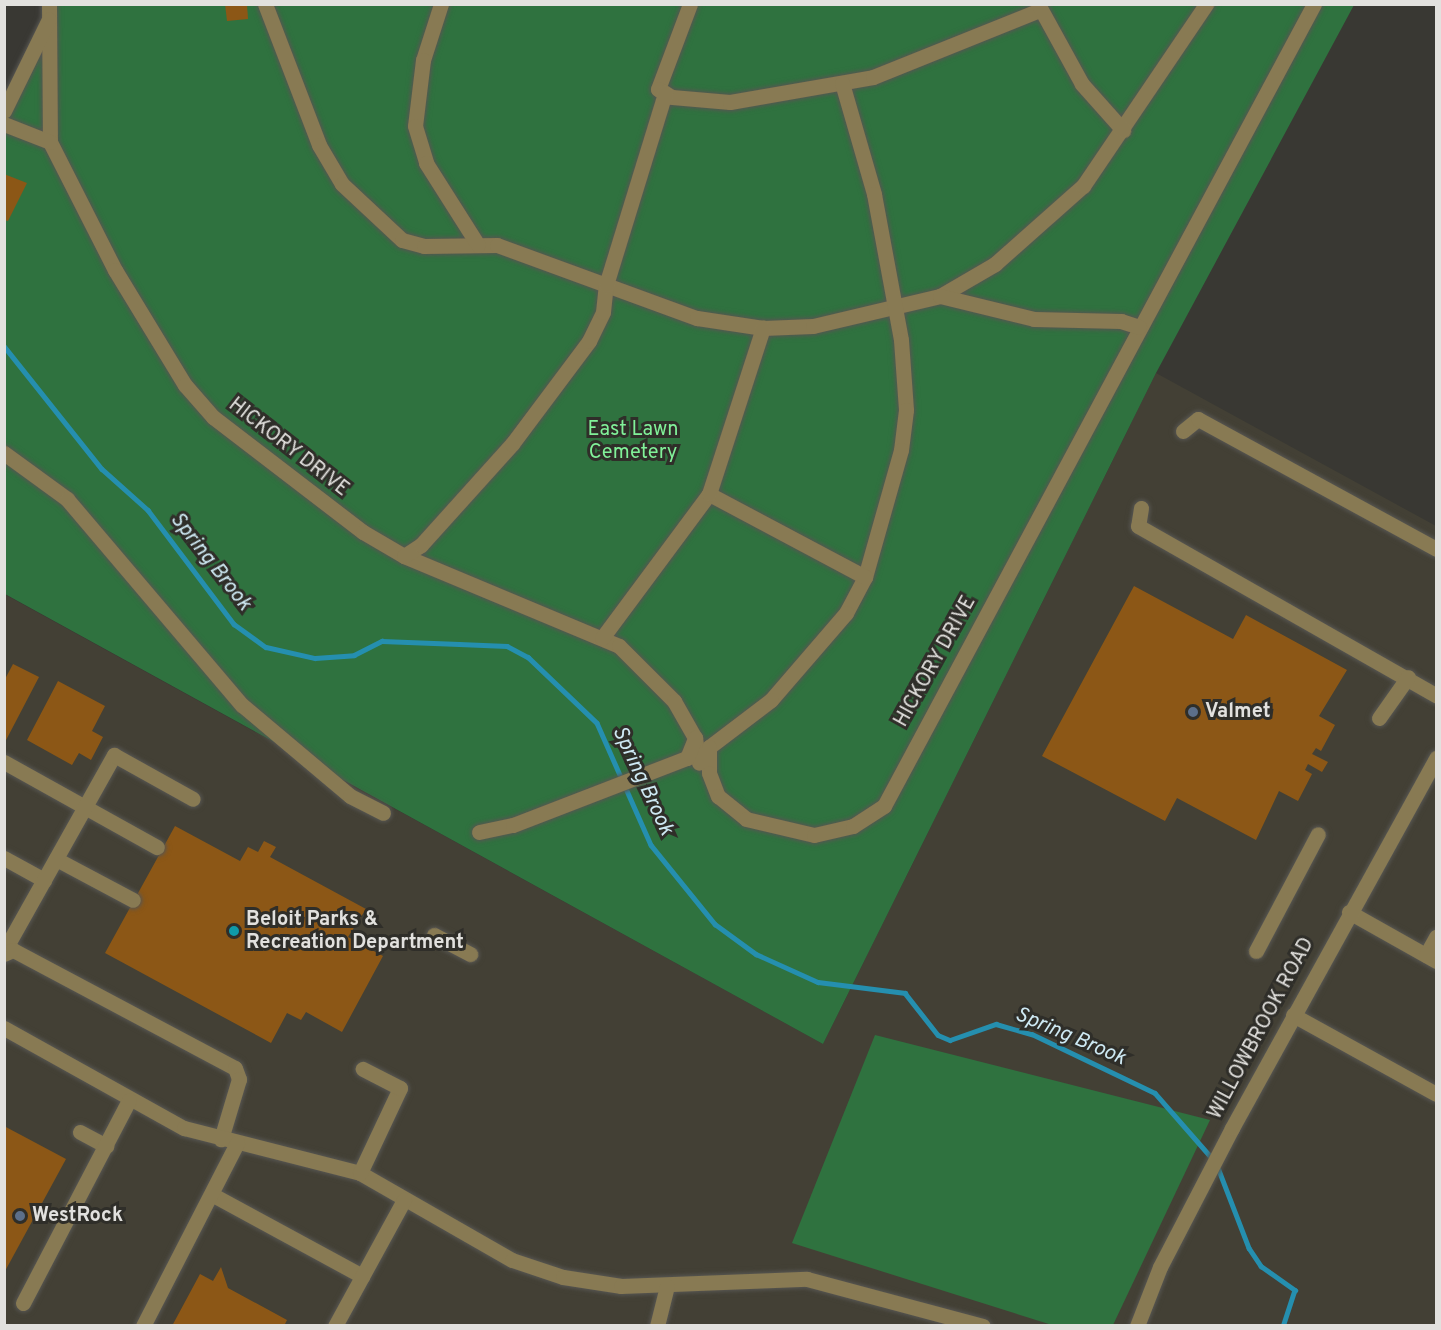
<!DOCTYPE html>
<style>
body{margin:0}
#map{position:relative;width:1441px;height:1330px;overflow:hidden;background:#393833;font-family:Overpass,sans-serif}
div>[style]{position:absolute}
.built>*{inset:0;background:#434035}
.green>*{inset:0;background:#2f723f}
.stream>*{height:4.5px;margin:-2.25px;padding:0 2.25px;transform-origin:2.25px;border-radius:2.25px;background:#258faf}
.building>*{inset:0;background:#8c5716}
.roads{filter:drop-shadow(0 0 2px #575652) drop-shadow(0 0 2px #575652)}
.minor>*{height:15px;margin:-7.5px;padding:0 7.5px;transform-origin:7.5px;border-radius:7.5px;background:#887a53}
.dots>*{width:16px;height:16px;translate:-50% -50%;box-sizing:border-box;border:3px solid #2f2e29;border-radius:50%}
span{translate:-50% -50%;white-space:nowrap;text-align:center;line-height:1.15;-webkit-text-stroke:6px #2f2e29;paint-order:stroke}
.park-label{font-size:20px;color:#81f199}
.street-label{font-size:20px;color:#e2e1de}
.poi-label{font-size:20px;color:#e2e1de;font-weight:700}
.left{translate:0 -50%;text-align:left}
.water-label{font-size:21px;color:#cee9f3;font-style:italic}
.frame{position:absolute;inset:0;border:6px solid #e2e1de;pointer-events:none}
</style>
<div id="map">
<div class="built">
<div style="clip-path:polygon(1156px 373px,1436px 526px,1436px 1325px,5px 1325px,4px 594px,823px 1044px)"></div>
</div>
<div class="green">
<div style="clip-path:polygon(50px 5px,1354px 5px,1156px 373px,823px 1044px,5px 594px,5px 101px)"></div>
<div style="clip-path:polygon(875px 1035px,1210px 1120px,1113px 1325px,1052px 1325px,792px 1243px)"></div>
</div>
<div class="stream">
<div style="left:4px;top:346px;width:157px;rotate:51.5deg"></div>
<div style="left:102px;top:469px;width:62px;rotate:41.7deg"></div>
<div style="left:148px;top:510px;width:143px;rotate:53deg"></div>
<div style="left:234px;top:624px;width:39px;rotate:36deg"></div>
<div style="left:266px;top:647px;width:50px;rotate:12.7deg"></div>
<div style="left:315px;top:658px;width:39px;rotate:-4deg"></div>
<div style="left:354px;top:655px;width:31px;rotate:-27deg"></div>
<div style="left:382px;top:641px;width:77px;rotate:2.2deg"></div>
<div style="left:459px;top:644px;width:48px;rotate:2.4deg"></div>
<div style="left:507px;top:646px;width:24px;rotate:28deg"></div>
<div style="left:528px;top:657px;width:95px;rotate:43.7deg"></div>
<div style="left:597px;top:723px;width:133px;rotate:66.1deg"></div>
<div style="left:651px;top:845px;width:102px;rotate:51deg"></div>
<div style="left:715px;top:924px;width:51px;rotate:36.2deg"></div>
<div style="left:756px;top:954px;width:68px;rotate:24.3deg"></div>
<div style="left:818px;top:982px;width:88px;rotate:7.2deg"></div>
<div style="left:905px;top:993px;width:53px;rotate:51.8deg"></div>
<div style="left:938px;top:1035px;width:13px;rotate:23deg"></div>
<div style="left:950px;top:1040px;width:49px;rotate:-19.2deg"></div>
<div style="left:996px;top:1024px;width:37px;rotate:16deg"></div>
<div style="left:1032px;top:1034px;width:136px;rotate:25.6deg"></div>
<div style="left:1155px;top:1093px;width:86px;rotate:48.8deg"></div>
<div style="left:1217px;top:1165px;width:89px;rotate:68.9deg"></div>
<div style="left:1249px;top:1248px;width:22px;rotate:56deg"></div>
<div style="left:1261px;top:1266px;width:42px;rotate:35.2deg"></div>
<div style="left:1295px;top:1290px;width:38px;rotate:108deg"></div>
</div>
<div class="building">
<div style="clip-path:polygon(225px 4px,247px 4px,248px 19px,227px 21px)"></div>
<div style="clip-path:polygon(4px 174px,27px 183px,8px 221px,4px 220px)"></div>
<div style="clip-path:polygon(1134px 586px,1233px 639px,1246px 615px,1347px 670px,1319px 716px,1335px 725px,1321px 751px,1316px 748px,1312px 754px,1328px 762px,1322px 772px,1308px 764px,1305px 770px,1312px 774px,1298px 801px,1279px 791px,1256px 840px,1177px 798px,1165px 821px,1042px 756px)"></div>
<div style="clip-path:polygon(13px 664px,39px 677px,4px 744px,4px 681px)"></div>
<div style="clip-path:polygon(58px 681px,105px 706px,92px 731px,103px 737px,91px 760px,79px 753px,72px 765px,27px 740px)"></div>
<div style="clip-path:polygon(175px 826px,240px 861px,248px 847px,258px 852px,264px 841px,276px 847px,270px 857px,366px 909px,348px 937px,383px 956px,342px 1032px,306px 1012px,301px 1020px,287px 1013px,271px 1043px,105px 953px)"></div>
<div style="clip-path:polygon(4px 1126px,66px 1159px,4px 1273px)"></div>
<div style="clip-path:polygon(221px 1267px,228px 1288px,287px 1320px,284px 1326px,172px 1326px,200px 1274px,213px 1281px)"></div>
</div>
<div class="roads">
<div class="minor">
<div style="left:49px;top:4px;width:138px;rotate:89.6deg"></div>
<div style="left:50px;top:142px;width:144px;rotate:63.1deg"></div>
<div style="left:115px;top:270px;width:135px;rotate:58.7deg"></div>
<div style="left:185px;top:385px;width:43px;rotate:48.8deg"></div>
<div style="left:213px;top:417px;width:189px;rotate:37.5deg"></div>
<div style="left:363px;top:532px;width:48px;rotate:30.3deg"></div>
<div style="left:404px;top:556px;width:233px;rotate:22.7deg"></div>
<div style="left:619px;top:646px;width:78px;rotate:45deg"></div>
<div style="left:674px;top:701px;width:43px;rotate:60.4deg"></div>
<div style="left:695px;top:738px;width:25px;rotate:81deg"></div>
<div style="left:265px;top:4px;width:151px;rotate:69deg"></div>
<div style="left:319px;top:145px;width:45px;rotate:59.5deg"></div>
<div style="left:342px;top:184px;width:82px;rotate:43deg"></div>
<div style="left:402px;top:240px;width:23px;rotate:15deg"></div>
<div style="left:424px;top:246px;width:73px;rotate:-0.8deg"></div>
<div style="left:497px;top:245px;width:213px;rotate:20.1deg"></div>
<div style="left:697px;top:318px;width:67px;rotate:8.6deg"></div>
<div style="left:763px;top:328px;width:50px;rotate:-2.3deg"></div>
<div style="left:813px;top:326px;width:130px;rotate:-13.3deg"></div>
<div style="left:940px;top:296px;width:64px;rotate:-30.2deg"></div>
<div style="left:995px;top:264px;width:118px;rotate:-41.6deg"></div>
<div style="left:1083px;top:186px;width:220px;rotate:-55.9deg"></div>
<div style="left:441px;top:4px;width:59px;rotate:107.8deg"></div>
<div style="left:423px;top:60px;width:66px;rotate:96.9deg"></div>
<div style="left:415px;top:126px;width:39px;rotate:73deg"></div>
<div style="left:426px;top:163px;width:97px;rotate:57.6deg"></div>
<div style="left:690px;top:4px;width:91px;rotate:110.6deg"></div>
<div style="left:658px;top:89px;width:16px;rotate:30deg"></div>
<div style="left:672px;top:97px;width:58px;rotate:4.9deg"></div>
<div style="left:730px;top:102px;width:145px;rotate:-9.9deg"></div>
<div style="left:873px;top:77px;width:180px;rotate:-21.9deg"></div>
<div style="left:1038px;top:4px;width:91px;rotate:61.2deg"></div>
<div style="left:1082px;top:84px;width:62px;rotate:48.3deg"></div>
<div style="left:842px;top:83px;width:116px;rotate:73.9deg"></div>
<div style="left:874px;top:194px;width:148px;rotate:79.5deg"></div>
<div style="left:901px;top:340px;width:70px;rotate:85.9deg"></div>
<div style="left:906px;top:410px;width:40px;rotate:97.1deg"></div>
<div style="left:901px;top:450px;width:132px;rotate:105.8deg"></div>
<div style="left:865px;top:577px;width:41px;rotate:117.8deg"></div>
<div style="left:846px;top:613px;width:115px;rotate:130.8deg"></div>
<div style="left:771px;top:700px;width:78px;rotate:142.8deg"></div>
<div style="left:709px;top:747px;width:26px;rotate:90deg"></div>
<div style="left:709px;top:773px;width:25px;rotate:69deg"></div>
<div style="left:718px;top:796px;width:36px;rotate:39deg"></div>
<div style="left:746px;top:819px;width:70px;rotate:13.2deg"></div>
<div style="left:814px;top:835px;width:40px;rotate:-13deg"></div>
<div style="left:853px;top:826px;width:37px;rotate:-33deg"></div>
<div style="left:884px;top:806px;width:910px;rotate:-61.8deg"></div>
<div style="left:4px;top:111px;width:102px;rotate:-63.9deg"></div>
<div style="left:4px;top:124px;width:49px;rotate:21.4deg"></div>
<div style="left:940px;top:296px;width:97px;rotate:13.7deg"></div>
<div style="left:1034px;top:319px;width:87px;rotate:1.3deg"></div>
<div style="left:1121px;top:321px;width:19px;rotate:18deg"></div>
<div style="left:1183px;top:431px;width:19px;rotate:-39deg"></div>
<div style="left:1198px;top:419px;width:271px;rotate:28.6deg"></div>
<div style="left:4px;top:453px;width:78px;rotate:36.1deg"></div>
<div style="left:67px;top:499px;width:270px;rotate:49.7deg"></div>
<div style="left:242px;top:705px;width:141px;rotate:40.1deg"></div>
<div style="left:350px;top:796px;width:37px;rotate:27deg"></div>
<div style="left:709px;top:494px;width:177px;rotate:28deg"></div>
<div style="left:1141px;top:508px;width:18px;rotate:99deg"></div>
<div style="left:1138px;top:526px;width:343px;rotate:29.6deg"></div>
<div style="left:404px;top:556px;width:20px;rotate:-33deg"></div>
<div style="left:421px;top:545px;width:136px;rotate:-48deg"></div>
<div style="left:512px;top:444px;width:129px;rotate:-53.2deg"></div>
<div style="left:589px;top:341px;width:32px;rotate:-64deg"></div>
<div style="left:603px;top:312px;width:27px;rotate:-84deg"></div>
<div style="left:606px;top:285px;width:201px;rotate:-72.9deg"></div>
<div style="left:602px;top:638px;width:179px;rotate:-53.4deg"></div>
<div style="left:709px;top:494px;width:175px;rotate:-72deg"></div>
<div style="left:1379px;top:718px;width:50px;rotate:-54.7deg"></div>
<div style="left:4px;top:762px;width:175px;rotate:29.1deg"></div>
<div style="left:479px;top:832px;width:35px;rotate:-12deg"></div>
<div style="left:513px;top:825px;width:186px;rotate:-21.1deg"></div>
<div style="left:687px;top:758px;width:22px;rotate:-68deg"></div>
<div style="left:4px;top:858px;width:46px;rotate:28.8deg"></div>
<div style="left:56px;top:859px;width:87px;rotate:28deg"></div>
<div style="left:1349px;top:912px;width:100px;rotate:29.4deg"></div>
<div style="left:434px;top:935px;width:41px;rotate:27.8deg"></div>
<div style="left:4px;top:951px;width:225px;rotate:-60.7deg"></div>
<div style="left:114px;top:755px;width:90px;rotate:29.1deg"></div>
<div style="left:1256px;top:951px;width:132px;rotate:-62.1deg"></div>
<div style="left:4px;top:954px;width:10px;rotate:-24deg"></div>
<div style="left:13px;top:950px;width:251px;rotate:28deg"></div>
<div style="left:235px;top:1068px;width:12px;rotate:70deg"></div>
<div style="left:239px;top:1079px;width:63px;rotate:106.7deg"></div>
<div style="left:1426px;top:955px;width:21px;rotate:-61deg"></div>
<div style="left:1293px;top:1015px;width:163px;rotate:28.9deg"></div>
<div style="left:4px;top:1028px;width:206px;rotate:29.1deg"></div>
<div style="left:184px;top:1128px;width:182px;rotate:14.3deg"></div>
<div style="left:360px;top:1173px;width:175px;rotate:29.8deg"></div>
<div style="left:512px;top:1260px;width:54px;rotate:18.4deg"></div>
<div style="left:563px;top:1277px;width:59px;rotate:8.8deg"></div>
<div style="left:621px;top:1286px;width:186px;rotate:-2.2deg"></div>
<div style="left:807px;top:1279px;width:182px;rotate:15deg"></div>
<div style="left:80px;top:1132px;width:30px;rotate:28deg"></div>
<div style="left:360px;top:1173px;width:94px;rotate:-64.8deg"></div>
<div style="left:400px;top:1088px;width:42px;rotate:-152.8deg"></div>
<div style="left:213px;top:1195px;width:170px;rotate:28.5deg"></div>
<div style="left:23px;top:1303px;width:229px;rotate:-62.4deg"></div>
<div style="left:143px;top:1326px;width:206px;rotate:-62.8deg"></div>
<div style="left:335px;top:1326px;width:144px;rotate:-61.3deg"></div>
<div style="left:657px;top:1326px;width:41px;rotate:-76deg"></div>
<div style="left:1137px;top:1326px;width:63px;rotate:-68.7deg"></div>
<div style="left:1160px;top:1267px;width:157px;rotate:-62.6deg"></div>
<div style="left:1232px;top:1128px;width:423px;rotate:-61.1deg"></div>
</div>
</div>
<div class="dots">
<div style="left:1193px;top:712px;background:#5c6f8a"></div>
<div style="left:234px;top:931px;background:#0f9aa8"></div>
<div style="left:20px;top:1216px;background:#5c6f8a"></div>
</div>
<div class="park-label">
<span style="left:633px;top:442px">East Lawn<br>Cemetery</span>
</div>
<div class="street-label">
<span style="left:288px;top:448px;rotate:38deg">HICKORY DRIVE</span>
<span style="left:936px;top:662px;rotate:-61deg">HICKORY DRIVE</span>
<span style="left:1262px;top:1029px;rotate:-62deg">WILLOWBROOK ROAD</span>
</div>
<div class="poi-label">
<span class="left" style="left:1205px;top:712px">Valmet</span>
<span class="left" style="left:246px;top:932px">Beloit Parks &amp;<br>Recreation Department</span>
<span class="left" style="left:32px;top:1216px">WestRock</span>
</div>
<div class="water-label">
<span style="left:210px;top:562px;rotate:52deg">Spring Brook</span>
<span style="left:642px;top:781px;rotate:65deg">Spring Brook</span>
<span style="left:1070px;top:1037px;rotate:23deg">Spring Brook</span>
</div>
<div class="frame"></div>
</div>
